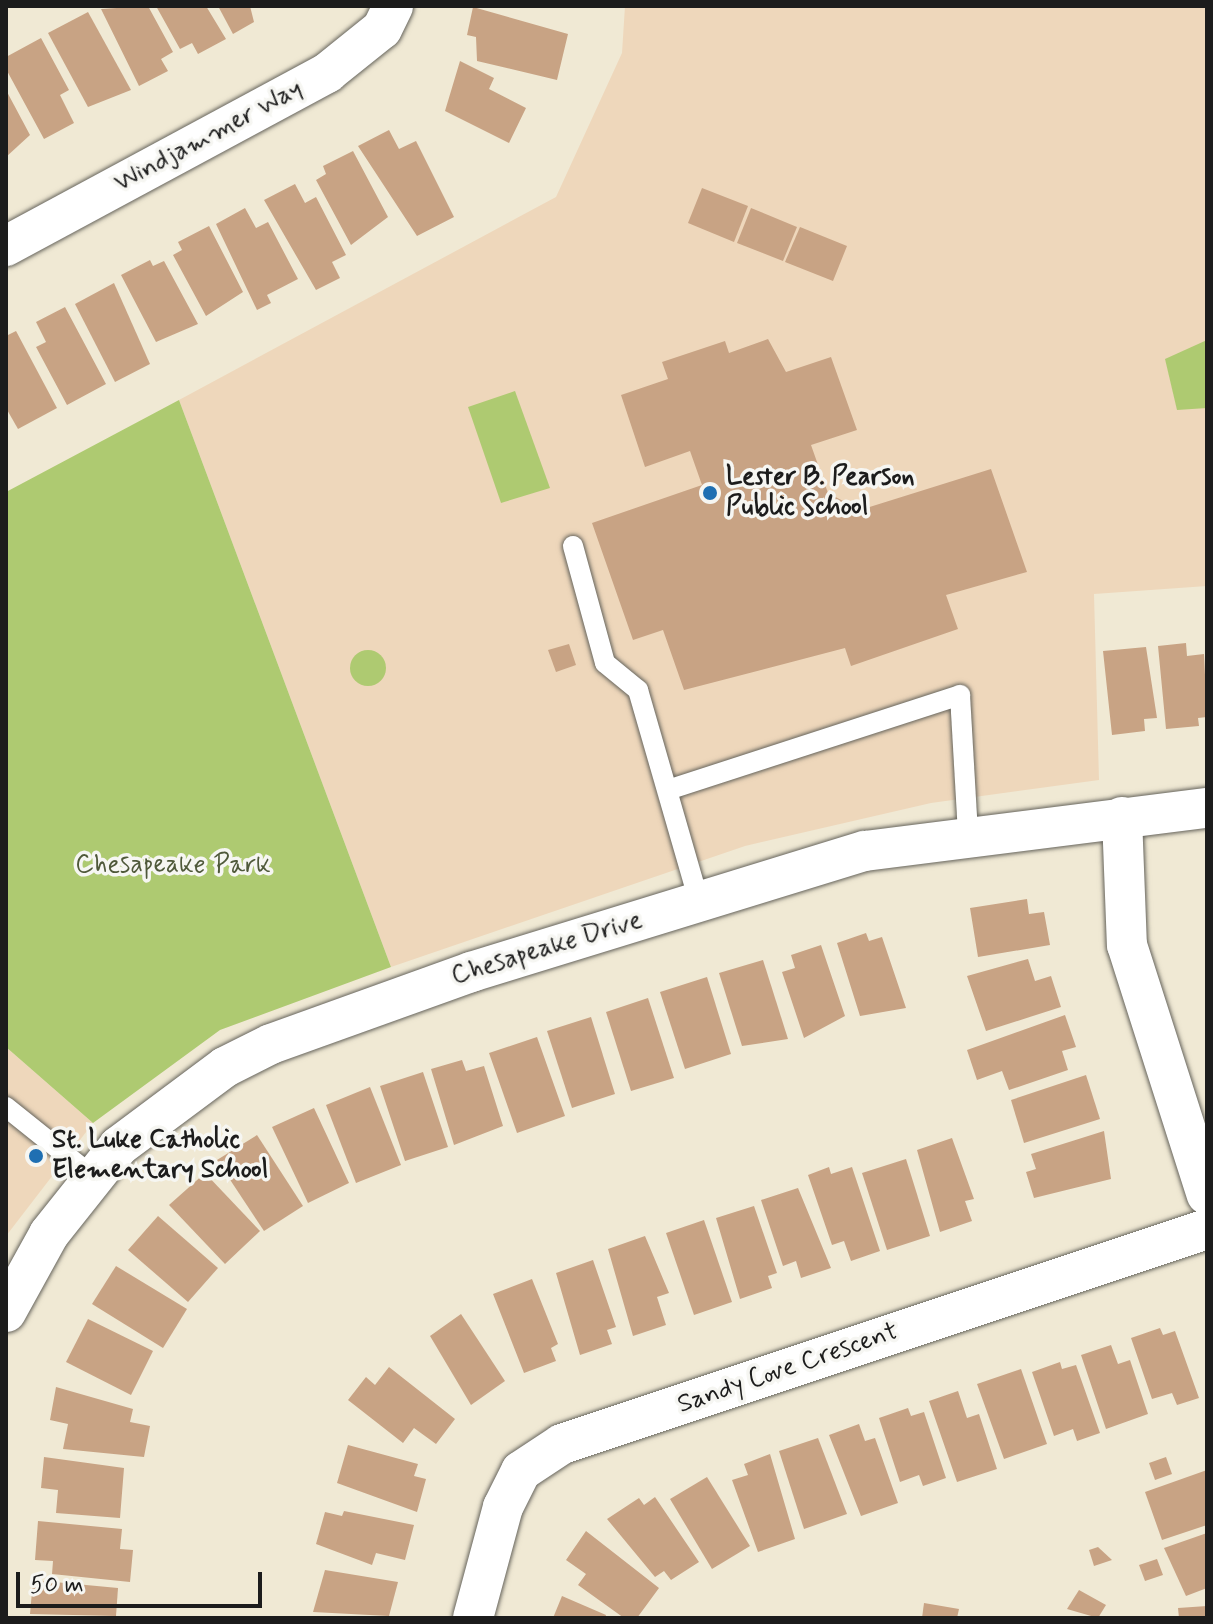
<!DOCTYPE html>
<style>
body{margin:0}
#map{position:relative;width:1213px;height:1624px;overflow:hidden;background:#f0e9d4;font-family:Mynerve,sans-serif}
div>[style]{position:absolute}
.built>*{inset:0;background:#eed7bb}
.green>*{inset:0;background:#aeca71}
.round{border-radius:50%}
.building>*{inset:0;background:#c8a384}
.roads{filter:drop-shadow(0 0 2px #66645c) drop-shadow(0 0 2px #66645c)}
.lane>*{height:20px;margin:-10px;padding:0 10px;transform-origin:10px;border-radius:10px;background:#fff}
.street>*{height:40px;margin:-20px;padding:0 20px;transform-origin:20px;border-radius:20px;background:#fff}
.dots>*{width:22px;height:22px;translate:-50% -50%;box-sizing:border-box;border:4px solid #f6f6f2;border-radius:50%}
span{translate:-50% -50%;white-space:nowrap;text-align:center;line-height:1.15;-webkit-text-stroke:7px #f6f6f2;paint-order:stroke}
.street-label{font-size:26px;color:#1c1c1c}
.poi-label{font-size:26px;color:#1c1c1c;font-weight:700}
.left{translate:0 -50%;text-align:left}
.park-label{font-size:26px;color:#4f593a}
.frame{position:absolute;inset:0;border:8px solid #1c1c1c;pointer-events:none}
.scale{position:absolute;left:16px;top:1572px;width:246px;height:36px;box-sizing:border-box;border:4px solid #1c1c1c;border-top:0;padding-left:10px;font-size:24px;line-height:28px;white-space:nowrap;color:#1c1c1c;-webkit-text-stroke:6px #f6f6f2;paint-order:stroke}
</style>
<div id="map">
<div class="built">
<div style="clip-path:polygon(625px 6px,1207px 6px,1207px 586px,1094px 594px,1099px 780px,931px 803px,745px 846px,391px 967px,179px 400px,556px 197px,622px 53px)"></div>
<div style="clip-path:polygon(6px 1047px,93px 1123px,6px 1236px)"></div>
</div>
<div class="green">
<div style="clip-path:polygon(1207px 340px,1207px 408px,1177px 410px,1165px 359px)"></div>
<div style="clip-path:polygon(515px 391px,550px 488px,501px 503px,468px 407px)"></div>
<div style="clip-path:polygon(179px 400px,391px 967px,220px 1030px,93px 1123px,6px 1047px,6px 492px)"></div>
<div class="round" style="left:350px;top:650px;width:36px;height:36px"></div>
</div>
<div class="building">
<div style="clip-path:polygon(148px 6px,173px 52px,161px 59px,168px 71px,139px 86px,101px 9px)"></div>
<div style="clip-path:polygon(156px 6px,206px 6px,226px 39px,198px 54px,192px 43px,180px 49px)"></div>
<div style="clip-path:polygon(218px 6px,250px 6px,254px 22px,233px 34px)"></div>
<div style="clip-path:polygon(473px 7px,568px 34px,557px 80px,477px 61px,476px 37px,467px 35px)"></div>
<div style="clip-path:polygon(88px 12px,131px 90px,88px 107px,48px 33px)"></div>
<div style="clip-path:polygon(41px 38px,69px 90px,60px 95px,74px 123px,44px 139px,6px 69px,6px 57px)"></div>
<div style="clip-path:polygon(460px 61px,494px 78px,489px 89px,526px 108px,509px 143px,445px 111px)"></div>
<div style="clip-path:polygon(6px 90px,30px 135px,6px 157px)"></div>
<div style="clip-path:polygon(389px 130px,399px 149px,416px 141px,454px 217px,417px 236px,358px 146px)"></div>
<div style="clip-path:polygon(353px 151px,388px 217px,351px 245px,316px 180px,326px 174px,323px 166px)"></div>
<div style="clip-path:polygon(295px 184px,305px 203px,316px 197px,346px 255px,332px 262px,340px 278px,316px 290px,264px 200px)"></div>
<div style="clip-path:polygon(702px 188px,748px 206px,734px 242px,688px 223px)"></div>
<div style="clip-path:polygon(245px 208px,256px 228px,268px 222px,298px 279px,267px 295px,271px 303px,257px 310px,216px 224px)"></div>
<div style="clip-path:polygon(751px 208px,797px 227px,783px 261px,737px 243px)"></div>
<div style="clip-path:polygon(209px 226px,243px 292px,206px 316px,173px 255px,182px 250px,178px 242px)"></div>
<div style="clip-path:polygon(800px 227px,847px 246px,833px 281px,785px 262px)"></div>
<div style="clip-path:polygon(150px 260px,153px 266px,164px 261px,198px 324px,156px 342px,121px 275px)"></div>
<div style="clip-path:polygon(114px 283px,150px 364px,115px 382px,75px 304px)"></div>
<div style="clip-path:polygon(65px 307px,106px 384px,67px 405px,36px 347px,46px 342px,36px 322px)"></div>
<div style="clip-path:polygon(16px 331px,57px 408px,18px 429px,6px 408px,6px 336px)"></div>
<div style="clip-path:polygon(768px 339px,786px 372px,831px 357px,857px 430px,811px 445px,828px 493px,860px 510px,991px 469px,1027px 572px,946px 595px,958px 629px,851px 666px,845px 648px,684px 690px,663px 630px,633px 640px,592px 523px,702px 485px,690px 451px,645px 467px,621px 395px,668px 379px,662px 362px,725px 341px,729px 353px)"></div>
<div style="clip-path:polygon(1186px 643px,1187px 656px,1204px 654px,1207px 717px,1198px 718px,1199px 726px,1166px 729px,1158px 646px)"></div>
<div style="clip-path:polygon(569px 644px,576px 665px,556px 672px,548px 650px)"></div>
<div style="clip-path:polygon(1146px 647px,1157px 718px,1144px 719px,1145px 731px,1112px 735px,1103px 651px)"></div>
<div style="clip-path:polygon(1027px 899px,1029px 914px,1044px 912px,1050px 945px,978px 957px,970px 908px)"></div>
<div style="clip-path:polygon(866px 933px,869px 941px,882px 937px,906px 1008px,860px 1016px,837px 943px)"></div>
<div style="clip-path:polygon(821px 945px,845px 1016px,804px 1038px,782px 972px,795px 968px,791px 955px)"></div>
<div style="clip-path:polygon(1028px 959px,1035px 981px,1051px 976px,1061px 1007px,986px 1031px,967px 976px)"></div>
<div style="clip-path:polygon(763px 960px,788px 1039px,742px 1046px,719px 973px)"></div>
<div style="clip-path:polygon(707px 977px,731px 1054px,685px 1069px,660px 992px)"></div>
<div style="clip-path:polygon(648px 998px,674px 1078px,631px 1091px,606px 1012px)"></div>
<div style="clip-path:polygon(1065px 1015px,1076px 1047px,1062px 1051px,1068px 1070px,1009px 1090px,1002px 1071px,977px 1080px,967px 1050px)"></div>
<div style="clip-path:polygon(591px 1017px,615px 1094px,572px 1108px,547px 1031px)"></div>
<div style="clip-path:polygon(537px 1037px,565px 1116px,517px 1133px,489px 1053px)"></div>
<div style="clip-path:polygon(462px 1060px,466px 1071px,484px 1066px,503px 1126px,454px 1145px,431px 1069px)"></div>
<div style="clip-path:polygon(423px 1072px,448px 1147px,405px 1161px,380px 1086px)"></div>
<div style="clip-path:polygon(1086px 1075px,1100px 1119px,1024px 1143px,1011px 1100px)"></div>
<div style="clip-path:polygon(370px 1087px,401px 1165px,356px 1183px,326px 1105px)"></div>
<div style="clip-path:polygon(314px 1108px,349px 1183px,308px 1203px,272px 1127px)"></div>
<div style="clip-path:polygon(1104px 1131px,1111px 1179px,1034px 1198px,1026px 1172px,1036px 1169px,1031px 1154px)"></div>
<div style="clip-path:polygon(257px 1135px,303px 1206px,264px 1231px,217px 1160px)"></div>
<div style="clip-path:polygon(952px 1138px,974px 1199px,965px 1201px,972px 1221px,940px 1232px,917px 1150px)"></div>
<div style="clip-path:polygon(906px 1159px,930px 1236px,887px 1250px,862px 1173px)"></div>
<div style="clip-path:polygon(829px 1167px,831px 1174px,852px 1167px,880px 1251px,851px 1261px,844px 1241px,832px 1245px,808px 1175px)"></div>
<div style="clip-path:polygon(205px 1173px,260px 1231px,225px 1264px,169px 1205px)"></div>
<div style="clip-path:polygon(798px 1188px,831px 1268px,801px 1278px,796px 1261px,783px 1266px,761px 1200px)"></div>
<div style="clip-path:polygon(754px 1206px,777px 1273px,768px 1276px,772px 1288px,740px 1299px,716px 1218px)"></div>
<div style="clip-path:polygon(158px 1216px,218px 1268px,188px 1302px,128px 1250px)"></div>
<div style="clip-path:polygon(704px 1220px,732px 1302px,694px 1315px,666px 1233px)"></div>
<div style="clip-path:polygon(645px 1236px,669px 1293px,657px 1297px,666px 1325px,633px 1336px,608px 1249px)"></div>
<div style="clip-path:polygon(593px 1260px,616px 1327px,607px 1330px,612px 1344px,580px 1355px,556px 1273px)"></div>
<div style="clip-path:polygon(116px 1266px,187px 1309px,163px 1348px,92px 1304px)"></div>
<div style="clip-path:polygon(532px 1279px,558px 1344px,551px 1348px,556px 1361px,524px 1373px,493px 1294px)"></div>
<div style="clip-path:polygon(461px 1314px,505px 1381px,471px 1405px,430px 1336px)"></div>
<div style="clip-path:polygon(88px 1319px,153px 1351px,131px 1395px,66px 1362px)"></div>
<div style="clip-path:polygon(1160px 1328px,1163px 1335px,1175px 1331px,1199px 1398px,1177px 1405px,1172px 1393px,1152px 1399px,1131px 1338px)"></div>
<div style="clip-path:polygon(1111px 1345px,1118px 1364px,1130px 1360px,1148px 1414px,1106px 1429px,1081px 1355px)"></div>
<div style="clip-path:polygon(1060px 1362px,1062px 1369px,1076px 1365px,1100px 1433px,1077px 1441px,1073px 1429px,1054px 1436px,1032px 1372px)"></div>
<div style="clip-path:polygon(389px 1367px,455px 1419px,436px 1444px,414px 1428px,403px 1443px,348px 1400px,366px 1377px,375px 1385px)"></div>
<div style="clip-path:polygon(1021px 1369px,1047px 1444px,1004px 1459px,977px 1384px)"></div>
<div style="clip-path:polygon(56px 1387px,133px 1409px,130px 1422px,150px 1426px,144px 1457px,63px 1449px,68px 1424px,50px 1420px)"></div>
<div style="clip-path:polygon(958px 1391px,967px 1418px,979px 1414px,997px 1469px,957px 1482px,929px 1401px)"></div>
<div style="clip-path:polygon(908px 1408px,911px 1416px,924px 1412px,946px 1478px,923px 1486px,919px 1475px,900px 1482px,879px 1418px)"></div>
<div style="clip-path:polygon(859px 1424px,865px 1441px,875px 1438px,898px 1503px,861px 1516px,829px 1435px)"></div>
<div style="clip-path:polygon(818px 1438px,847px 1514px,804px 1529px,779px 1451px)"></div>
<div style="clip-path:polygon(348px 1445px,418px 1464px,414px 1476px,426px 1479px,417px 1512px,337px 1483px)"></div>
<div style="clip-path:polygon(770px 1454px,795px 1539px,758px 1552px,732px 1480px,748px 1475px,744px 1464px)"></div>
<div style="clip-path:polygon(44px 1457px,124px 1468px,120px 1518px,56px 1513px,58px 1490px,41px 1488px)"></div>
<div style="clip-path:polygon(1166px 1457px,1172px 1474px,1155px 1480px,1149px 1463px)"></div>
<div style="clip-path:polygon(1207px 1470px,1207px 1525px,1162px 1540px,1145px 1492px)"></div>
<div style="clip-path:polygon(707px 1477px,750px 1546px,712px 1569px,670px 1499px)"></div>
<div style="clip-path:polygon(655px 1497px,699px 1562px,671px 1580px,664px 1571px,655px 1577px,607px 1519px,639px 1498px,644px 1505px)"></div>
<div style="clip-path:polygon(344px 1511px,414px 1525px,405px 1560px,376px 1553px,372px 1565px,316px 1544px,325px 1512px,342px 1516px)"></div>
<div style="clip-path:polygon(38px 1521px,122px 1529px,120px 1549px,133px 1550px,130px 1582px,52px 1574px,53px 1561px,35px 1560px)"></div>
<div style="clip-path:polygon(586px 1531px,659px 1588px,637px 1618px,624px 1618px,578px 1585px,586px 1574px,566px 1560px)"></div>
<div style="clip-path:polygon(1207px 1533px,1207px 1588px,1186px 1596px,1164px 1548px)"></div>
<div style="clip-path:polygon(1098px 1547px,1112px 1560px,1094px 1566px,1089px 1550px)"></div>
<div style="clip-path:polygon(1157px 1559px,1163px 1575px,1145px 1581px,1139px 1565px)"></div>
<div style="clip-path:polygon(325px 1570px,398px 1582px,389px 1616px,313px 1612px)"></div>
<div style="clip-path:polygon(33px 1580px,118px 1588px,116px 1616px,30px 1614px)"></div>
<div style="clip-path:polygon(1079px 1590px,1106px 1605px,1098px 1618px,1067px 1609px)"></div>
<div style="clip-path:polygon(562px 1596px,606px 1615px,605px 1618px,553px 1618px)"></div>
<div style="clip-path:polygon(924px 1603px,959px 1609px,957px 1618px,922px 1618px)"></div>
<div style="clip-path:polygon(1207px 1606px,1207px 1618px,1179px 1618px,1178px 1608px)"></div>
</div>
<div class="roads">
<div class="lane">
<div style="left:573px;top:546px;width:121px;rotate:74.7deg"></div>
<div style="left:605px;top:663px;width:43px;rotate:39.3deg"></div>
<div style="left:638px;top:690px;width:221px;rotate:73.9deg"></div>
<div style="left:671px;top:789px;width:304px;rotate:-18deg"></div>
<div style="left:960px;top:695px;width:140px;rotate:86.7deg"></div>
<div style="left:6px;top:1107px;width:110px;rotate:38.7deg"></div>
</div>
<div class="street">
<div style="left:6px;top:246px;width:365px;rotate:-28.3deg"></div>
<div style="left:327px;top:73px;width:70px;rotate:-38.7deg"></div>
<div style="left:382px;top:29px;width:25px;rotate:-64deg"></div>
<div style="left:1122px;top:817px;width:128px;rotate:87.8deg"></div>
<div style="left:1127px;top:945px;width:262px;rotate:72.3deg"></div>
<div style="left:6px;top:1312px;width:89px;rotate:-61.1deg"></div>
<div style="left:49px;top:1234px;width:112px;rotate:-51.5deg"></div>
<div style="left:119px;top:1146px;width:132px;rotate:-36.7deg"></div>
<div style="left:225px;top:1067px;width:51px;rotate:-26.6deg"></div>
<div style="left:271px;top:1044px;width:213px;rotate:-19.8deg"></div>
<div style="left:471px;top:972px;width:412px;rotate:-17.1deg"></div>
<div style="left:865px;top:851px;width:345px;rotate:-7.2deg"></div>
<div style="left:473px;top:1618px;width:115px;rotate:-74.9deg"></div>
<div style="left:503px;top:1507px;width:40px;rotate:-63.4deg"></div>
<div style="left:521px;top:1471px;width:49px;rotate:-33.4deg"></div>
<div style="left:562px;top:1444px;width:680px;rotate:-18.43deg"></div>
</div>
</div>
<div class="dots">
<div style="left:710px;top:493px;background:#1f6fb2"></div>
<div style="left:36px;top:1156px;background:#1f6fb2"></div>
</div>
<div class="street-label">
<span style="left:209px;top:137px;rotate:-28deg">Windjammer Way</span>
<span style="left:547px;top:949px;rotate:-17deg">Chesapeake Drive</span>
<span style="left:788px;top:1369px;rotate:-19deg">Sandy Cove Crescent</span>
</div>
<div class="poi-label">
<span class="left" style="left:726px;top:493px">Lester B. Pearson<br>Public School</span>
<span class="left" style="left:52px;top:1156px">St. Luke Catholic<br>Elementary School</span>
</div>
<div class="park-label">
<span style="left:173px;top:866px">Chesapeake Park</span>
</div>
<div class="frame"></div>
<div class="scale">50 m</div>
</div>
